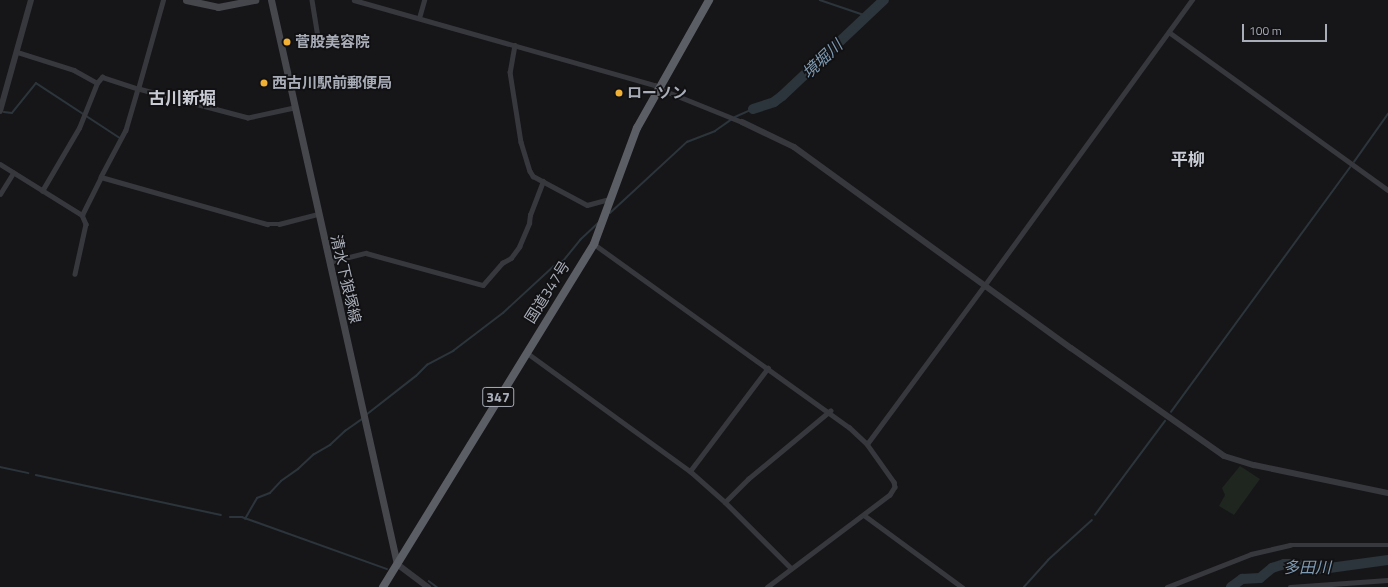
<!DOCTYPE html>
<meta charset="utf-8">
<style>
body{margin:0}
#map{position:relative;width:1388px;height:587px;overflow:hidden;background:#161618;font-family:"Titillium Web","Noto Sans JP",sans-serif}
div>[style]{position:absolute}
.green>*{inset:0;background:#1e261f}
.stream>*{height:1.5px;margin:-0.75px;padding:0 0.75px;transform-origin:0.75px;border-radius:0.75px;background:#2c353c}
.river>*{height:10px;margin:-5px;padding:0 5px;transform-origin:5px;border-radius:5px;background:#2c353c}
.minor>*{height:4.5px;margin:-2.25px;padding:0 2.25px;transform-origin:2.25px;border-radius:2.25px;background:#37383d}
.tertiary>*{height:6px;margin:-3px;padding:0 3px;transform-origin:3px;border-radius:3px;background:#37383d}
.secondary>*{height:7px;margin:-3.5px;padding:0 3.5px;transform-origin:3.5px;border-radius:3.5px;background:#45474d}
.trunk>*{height:8px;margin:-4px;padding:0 4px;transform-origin:4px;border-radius:4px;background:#5b5e65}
.dots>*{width:11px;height:11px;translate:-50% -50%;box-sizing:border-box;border:2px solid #111113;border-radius:50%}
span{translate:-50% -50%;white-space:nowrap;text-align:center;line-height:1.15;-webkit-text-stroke:3.5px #111113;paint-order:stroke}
.shield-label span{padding:1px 3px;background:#111113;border:1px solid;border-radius:3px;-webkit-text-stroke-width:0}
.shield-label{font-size:14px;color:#a8adb8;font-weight:700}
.poi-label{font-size:15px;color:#a8adb8;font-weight:700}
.left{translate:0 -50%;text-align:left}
.street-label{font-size:15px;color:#a8adb8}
.water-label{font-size:16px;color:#7f9bb3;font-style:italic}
.quarter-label{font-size:17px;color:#c9ccd4;font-weight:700}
.scale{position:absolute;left:1242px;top:24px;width:85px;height:18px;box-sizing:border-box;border:2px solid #a8adb8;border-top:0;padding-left:5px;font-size:12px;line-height:14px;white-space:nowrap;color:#a8adb8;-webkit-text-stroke:3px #111113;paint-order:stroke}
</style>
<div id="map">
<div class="green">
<div style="clip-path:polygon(1240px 466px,1260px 479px,1234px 515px,1219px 506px,1225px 495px,1222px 488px)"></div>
</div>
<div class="stream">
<div style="left:820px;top:0;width:50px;rotate:18.8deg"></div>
<div style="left:4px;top:112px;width:8px;rotate:7deg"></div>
<div style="left:12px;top:113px;width:38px;rotate:-51deg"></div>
<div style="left:36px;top:83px;width:100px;rotate:33.2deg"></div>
<div style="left:735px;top:117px;width:20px;rotate:-24deg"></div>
<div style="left:1354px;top:162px;width:59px;rotate:-54.7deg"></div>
<div style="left:610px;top:213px;width:105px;rotate:-42.7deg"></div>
<div style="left:687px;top:142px;width:30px;rotate:-21deg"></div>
<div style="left:715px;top:131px;width:21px;rotate:-35deg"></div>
<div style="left:1171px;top:412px;width:303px;rotate:-53.8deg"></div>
<div style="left:366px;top:415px;width:63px;rotate:-38deg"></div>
<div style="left:416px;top:376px;width:16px;rotate:-45deg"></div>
<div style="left:427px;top:365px;width:30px;rotate:-28deg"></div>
<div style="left:453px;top:351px;width:63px;rotate:-37.2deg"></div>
<div style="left:503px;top:313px;width:68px;rotate:-42.6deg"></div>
<div style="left:553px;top:267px;width:13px;rotate:-32deg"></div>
<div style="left:564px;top:260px;width:26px;rotate:-51deg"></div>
<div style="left:580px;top:240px;width:25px;rotate:-43deg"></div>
<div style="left:0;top:467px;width:29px;rotate:12deg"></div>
<div style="left:36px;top:475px;width:189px;rotate:12.2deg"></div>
<div style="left:1095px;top:515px;width:117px;rotate:-53.3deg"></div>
<div style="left:230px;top:517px;width:12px"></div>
<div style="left:242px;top:517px;width:154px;rotate:19.7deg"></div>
<div style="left:245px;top:519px;width:24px;rotate:-60deg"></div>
<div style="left:257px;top:498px;width:14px;rotate:-21deg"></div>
<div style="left:270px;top:493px;width:16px;rotate:-47deg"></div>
<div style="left:281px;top:481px;width:21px;rotate:-35deg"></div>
<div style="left:298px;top:469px;width:21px;rotate:-43deg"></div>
<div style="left:313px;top:455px;width:20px;rotate:-30deg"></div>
<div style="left:330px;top:445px;width:21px;rotate:-43deg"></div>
<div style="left:345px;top:431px;width:21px;rotate:-35deg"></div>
<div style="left:429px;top:581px;width:10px;rotate:37deg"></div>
<div style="left:1024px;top:587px;width:36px;rotate:-48deg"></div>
<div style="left:1048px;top:560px;width:59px;rotate:-42.3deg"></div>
</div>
<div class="river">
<div style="left:753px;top:109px;width:22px;rotate:-18deg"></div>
<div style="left:774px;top:102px;width:10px;rotate:-37deg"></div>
<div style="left:782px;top:96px;width:140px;rotate:-43.3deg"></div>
<div style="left:1231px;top:587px;width:14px;rotate:-36deg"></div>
<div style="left:1242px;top:579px;width:18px;rotate:-3deg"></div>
<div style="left:1260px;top:578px;width:16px;rotate:-40deg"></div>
<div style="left:1272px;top:568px;width:13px;rotate:-18deg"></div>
<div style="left:1284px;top:564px;width:7px"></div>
<div style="left:1291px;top:564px;width:31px;rotate:9deg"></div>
<div style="left:1322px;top:569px;width:67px;rotate:-7.8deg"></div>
</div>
<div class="minor">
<div style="left:312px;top:0;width:44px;rotate:80.8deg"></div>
<div style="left:354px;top:0;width:313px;rotate:15.8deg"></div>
<div style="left:655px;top:85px;width:4px;rotate:45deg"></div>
<div style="left:658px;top:88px;width:91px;rotate:22deg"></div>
<div style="left:419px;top:18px;width:19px;rotate:-74deg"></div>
<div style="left:1169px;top:32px;width:270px;rotate:35.8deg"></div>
<div style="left:515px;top:45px;width:27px;rotate:100deg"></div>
<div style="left:510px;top:72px;width:71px;rotate:81.1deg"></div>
<div style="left:521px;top:142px;width:30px;rotate:73deg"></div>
<div style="left:530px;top:171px;width:6px;rotate:59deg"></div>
<div style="left:533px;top:176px;width:61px;rotate:28.2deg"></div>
<div style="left:587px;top:205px;width:24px;rotate:-15deg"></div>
<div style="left:17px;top:52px;width:60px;rotate:17.5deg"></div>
<div style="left:74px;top:70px;width:26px;rotate:29deg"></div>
<div style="left:294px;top:108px;width:47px;rotate:167.7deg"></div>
<div style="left:248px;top:118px;width:114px;rotate:-165.2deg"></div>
<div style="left:138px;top:89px;width:43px;rotate:106.3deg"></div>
<div style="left:126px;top:130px;width:53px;rotate:118deg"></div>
<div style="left:101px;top:177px;width:173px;rotate:15.8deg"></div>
<div style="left:267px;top:224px;width:12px"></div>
<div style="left:279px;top:224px;width:40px;rotate:-14.4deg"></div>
<div style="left:0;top:164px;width:97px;rotate:31.9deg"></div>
<div style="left:82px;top:215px;width:10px;rotate:66deg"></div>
<div style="left:86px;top:224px;width:51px;rotate:102.4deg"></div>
<div style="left:42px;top:191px;width:73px;rotate:-59.6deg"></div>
<div style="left:79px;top:128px;width:48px;rotate:-68.2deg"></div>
<div style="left:97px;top:83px;width:8px;rotate:-50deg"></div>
<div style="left:102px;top:77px;width:38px;rotate:18deg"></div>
<div style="left:138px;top:89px;width:92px;rotate:-74.3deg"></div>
<div style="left:0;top:194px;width:25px;rotate:-58deg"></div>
<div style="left:82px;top:215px;width:42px;rotate:-63.4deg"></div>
<div style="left:594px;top:244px;width:314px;rotate:35.7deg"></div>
<div style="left:849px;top:427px;width:25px;rotate:43deg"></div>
<div style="left:867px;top:444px;width:47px;rotate:54.6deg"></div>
<div style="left:894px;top:482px;width:5px;rotate:79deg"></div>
<div style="left:895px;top:487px;width:9px;rotate:122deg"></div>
<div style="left:890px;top:495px;width:153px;rotate:143deg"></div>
<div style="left:329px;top:262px;width:38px;rotate:-14deg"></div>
<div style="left:366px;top:253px;width:121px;rotate:15.3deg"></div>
<div style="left:483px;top:285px;width:29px;rotate:-49deg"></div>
<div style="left:502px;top:263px;width:10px;rotate:-29deg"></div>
<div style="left:511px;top:258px;width:14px;rotate:-54deg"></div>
<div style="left:519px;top:247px;width:26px;rotate:-67deg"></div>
<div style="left:529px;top:223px;width:8px;rotate:-83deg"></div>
<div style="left:530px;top:215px;width:36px;rotate:-69deg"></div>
<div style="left:526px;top:352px;width:203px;rotate:36deg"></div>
<div style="left:690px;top:471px;width:47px;rotate:41.5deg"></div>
<div style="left:725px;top:502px;width:93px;rotate:45deg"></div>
<div style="left:867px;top:444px;width:197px;rotate:-53.5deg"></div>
<div style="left:984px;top:286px;width:354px;rotate:-54deg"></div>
<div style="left:690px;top:471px;width:129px;rotate:-52.9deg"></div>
<div style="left:725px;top:502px;width:33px;rotate:-45deg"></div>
<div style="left:748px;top:479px;width:107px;rotate:-39.7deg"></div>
<div style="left:864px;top:515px;width:122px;rotate:36.3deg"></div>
<div style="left:1167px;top:587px;width:90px;rotate:-21.4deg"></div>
<div style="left:1251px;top:554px;width:40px;rotate:-13deg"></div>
<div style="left:1290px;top:545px;width:98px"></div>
<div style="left:1290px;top:587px;width:98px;rotate:-4.1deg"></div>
</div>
<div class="tertiary">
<div style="left:0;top:111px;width:115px;rotate:-74.4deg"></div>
<div style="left:742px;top:122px;width:58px;rotate:25.7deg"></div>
<div style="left:794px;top:147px;width:342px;rotate:36deg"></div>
<div style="left:1071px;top:348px;width:187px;rotate:35.2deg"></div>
<div style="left:1224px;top:456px;width:31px;rotate:17deg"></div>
<div style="left:1254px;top:465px;width:137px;rotate:11.8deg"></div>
<div style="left:397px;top:564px;width:39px;rotate:37deg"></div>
</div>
<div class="secondary">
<div style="left:186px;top:0;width:33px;rotate:12deg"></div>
<div style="left:218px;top:7px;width:38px;rotate:-11deg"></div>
<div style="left:271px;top:0;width:578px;rotate:77.41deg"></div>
</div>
<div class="trunk">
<div style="left:383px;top:587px;width:403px;rotate:-58.4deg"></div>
<div style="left:594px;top:244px;width:124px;rotate:-69.7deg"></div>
<div style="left:637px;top:128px;width:147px;rotate:-60.6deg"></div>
</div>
<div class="dots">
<div style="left:287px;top:42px;background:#f2b134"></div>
<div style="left:264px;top:83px;background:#f2b134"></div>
<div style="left:619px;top:93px;background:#f2b134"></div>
</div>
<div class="shield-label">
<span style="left:498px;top:397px">347</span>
</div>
<div class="poi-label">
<span class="left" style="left:295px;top:42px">菅股美容院</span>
<span class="left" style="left:272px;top:83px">西古川駅前郵便局</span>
<span class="left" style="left:627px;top:93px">ローソン</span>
</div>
<div class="street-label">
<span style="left:346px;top:279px;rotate:77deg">清水下狼塚線</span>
<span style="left:547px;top:292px;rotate:-58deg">国道347号</span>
</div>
<div class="water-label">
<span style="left:822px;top:59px;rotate:-43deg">境堀川</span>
<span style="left:1307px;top:567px">多田川</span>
</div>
<div class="quarter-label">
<span style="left:182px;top:99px">古川新堀</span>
<span style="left:1188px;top:160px">平柳</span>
</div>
<div class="scale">100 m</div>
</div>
